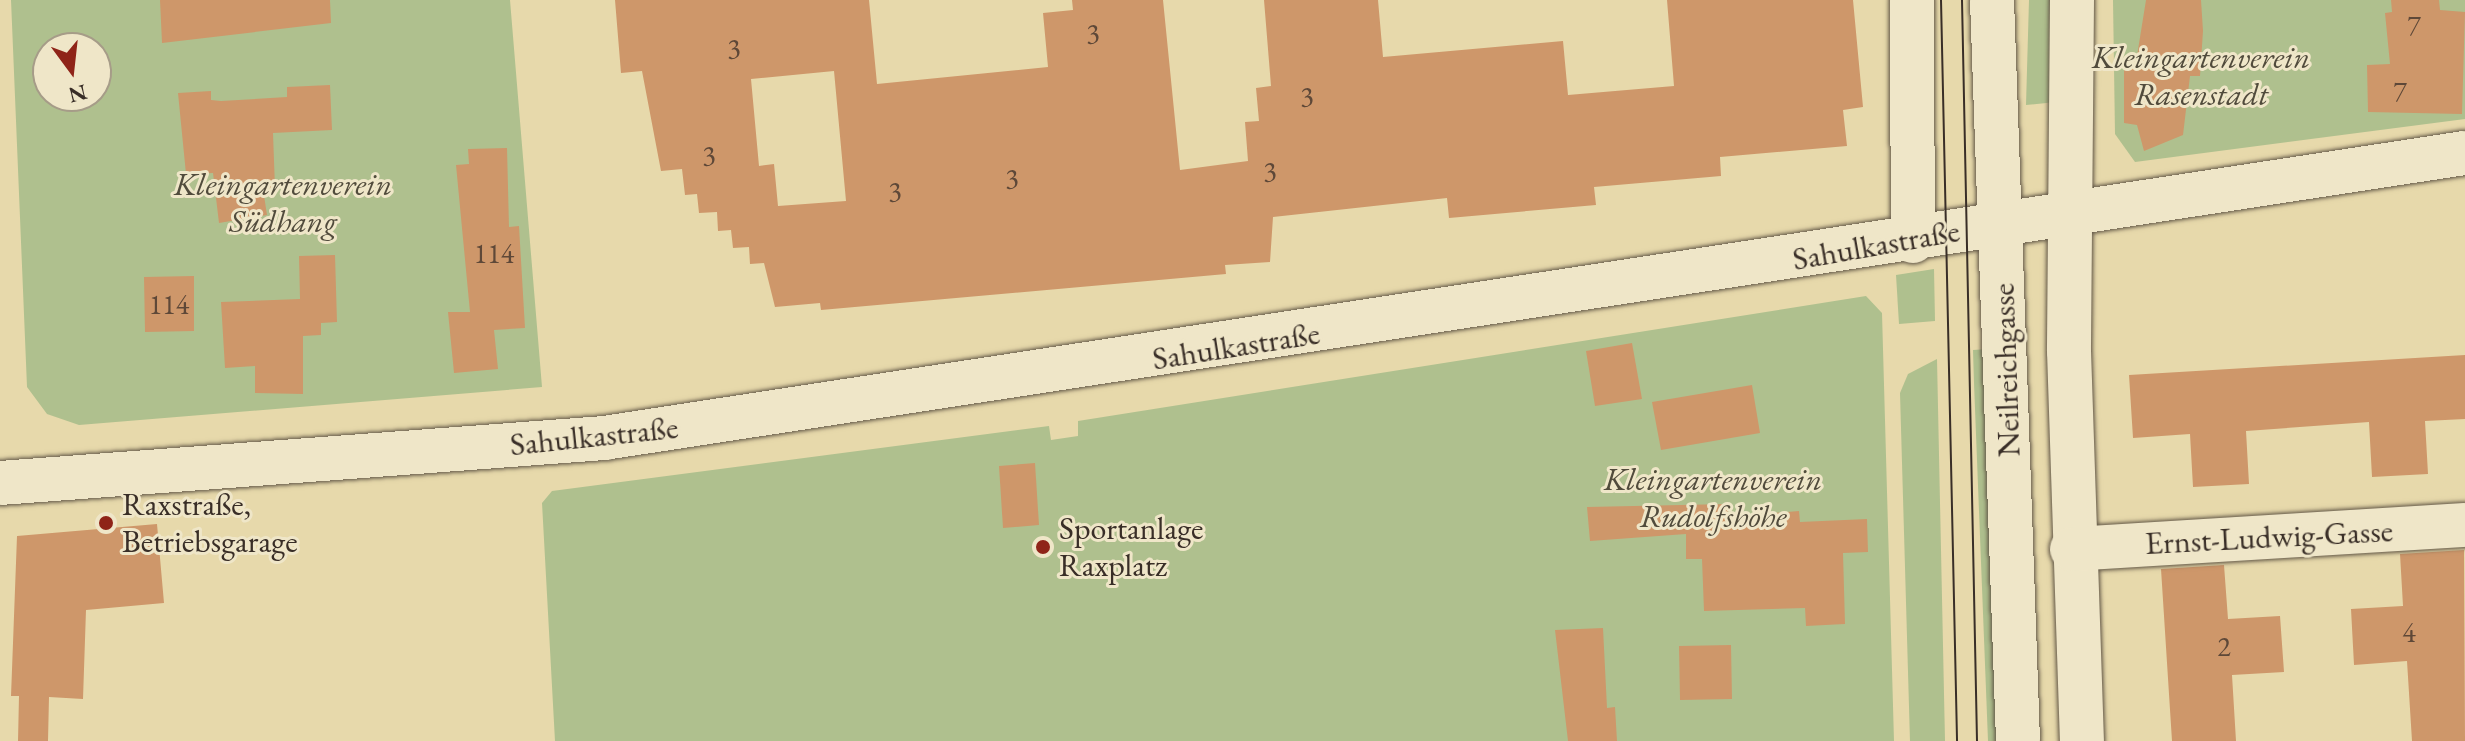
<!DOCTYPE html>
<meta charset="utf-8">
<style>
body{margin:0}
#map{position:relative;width:2465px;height:741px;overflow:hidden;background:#e7d9ab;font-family:"EB Garamond",serif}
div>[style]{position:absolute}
.green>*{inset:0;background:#afc08e}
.building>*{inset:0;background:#ce976a}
.roads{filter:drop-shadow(0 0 2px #645948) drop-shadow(0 0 2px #645948)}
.minor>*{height:44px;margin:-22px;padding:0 22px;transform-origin:22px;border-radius:22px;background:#efe6c8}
.tram>*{height:2px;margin:-1px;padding:0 1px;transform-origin:1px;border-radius:1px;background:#392e27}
.dots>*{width:22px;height:22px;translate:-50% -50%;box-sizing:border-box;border:4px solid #efe6c8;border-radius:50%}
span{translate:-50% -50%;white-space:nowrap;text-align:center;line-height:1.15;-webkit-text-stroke:6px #efe6c8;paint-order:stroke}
.number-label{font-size:28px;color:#5e4838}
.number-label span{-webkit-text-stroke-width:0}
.park-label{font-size:32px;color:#514b3c;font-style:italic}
.street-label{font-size:32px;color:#392e27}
.poi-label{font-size:32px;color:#392e27}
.left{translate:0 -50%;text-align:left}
.north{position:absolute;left:32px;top:32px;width:80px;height:80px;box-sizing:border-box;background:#efe6c8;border:2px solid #a69c88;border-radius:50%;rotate:165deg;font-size:22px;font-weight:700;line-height:32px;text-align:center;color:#392e27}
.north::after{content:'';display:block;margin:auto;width:28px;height:36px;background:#8f2418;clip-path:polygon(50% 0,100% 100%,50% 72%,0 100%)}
</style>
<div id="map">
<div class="green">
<div style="clip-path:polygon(evenodd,11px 0,510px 0,542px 387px,79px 425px,47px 414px,27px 387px,11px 0,48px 48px,96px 48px,96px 96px,48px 96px,48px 48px)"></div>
<div style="clip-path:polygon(2029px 0,2056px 0,2056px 102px,2026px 105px)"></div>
<div style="clip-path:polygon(2113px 0,2465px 0,2465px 119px,2135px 162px,2115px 134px)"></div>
<div style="clip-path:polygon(1934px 269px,1935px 321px,1899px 324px,1896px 275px)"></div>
<div style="clip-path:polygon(1866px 296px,1882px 313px,1894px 741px,555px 741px,542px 503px,552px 491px,1049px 426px,1051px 440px,1078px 436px,1078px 421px)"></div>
<div style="clip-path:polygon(1988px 349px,1999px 741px,1988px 741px,1974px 383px,1973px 350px)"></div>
<div style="clip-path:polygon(1937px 359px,1945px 741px,1910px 741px,1900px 393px,1908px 374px)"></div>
</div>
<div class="building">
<div style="clip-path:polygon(160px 0,330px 0,331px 23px,162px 43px)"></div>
<div style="clip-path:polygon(evenodd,615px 0,869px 0,877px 84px,1048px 67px,1043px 13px,1073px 10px,1072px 0,1163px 0,1180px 170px,1248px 161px,1245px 122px,1259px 121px,1256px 88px,1271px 86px,1264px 0,1378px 0,1383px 57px,1563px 41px,1568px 95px,1674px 86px,1667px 0,1853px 0,1863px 107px,1843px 110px,1847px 146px,1720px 157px,1721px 176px,1594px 187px,1596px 205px,1449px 218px,1447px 198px,1273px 217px,1270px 262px,1225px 265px,1226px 274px,821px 310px,820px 303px,775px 307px,764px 263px,750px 264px,749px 247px,733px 248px,731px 230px,718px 231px,717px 212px,699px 213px,697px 194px,685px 195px,682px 169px,661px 171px,642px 71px,621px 73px,615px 0,834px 71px,846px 201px,778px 206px,774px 164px,759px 166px,751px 79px,834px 71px)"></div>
<div style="clip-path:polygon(2146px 0,2201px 0,2203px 31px,2200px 76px,2190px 76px,2183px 135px,2144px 151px,2137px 125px,2124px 123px,2124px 56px,2137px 56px)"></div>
<div style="clip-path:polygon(2391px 0,2439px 0,2440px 10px,2465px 12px,2462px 114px,2368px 112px,2367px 65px,2390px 64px,2385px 13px,2392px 12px)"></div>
<div style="clip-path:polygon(330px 85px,332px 130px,273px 133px,275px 188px,263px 189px,267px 215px,219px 223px,213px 173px,186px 174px,178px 93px,211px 91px,211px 100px,221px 101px,287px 97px,287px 87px)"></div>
<div style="clip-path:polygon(507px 148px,509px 227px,519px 226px,525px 328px,494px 330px,498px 369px,454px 373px,448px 312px,470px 312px,456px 165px,469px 164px,468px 149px)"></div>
<div style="clip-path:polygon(335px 255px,337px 322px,321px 323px,321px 335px,303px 336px,303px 394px,255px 393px,255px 366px,225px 368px,221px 302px,300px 299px,299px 256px)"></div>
<div style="clip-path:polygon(194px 276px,194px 331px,145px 332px,144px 277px)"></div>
<div style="clip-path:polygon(1632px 343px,1642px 399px,1595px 406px,1586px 351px)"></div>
<div style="clip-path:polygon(2465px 355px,2465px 419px,2425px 421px,2428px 474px,2372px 477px,2369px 422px,2246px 431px,2249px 484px,2193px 487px,2190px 434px,2133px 438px,2129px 375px)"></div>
<div style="clip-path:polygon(1752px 385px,1760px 433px,1661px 450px,1652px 402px)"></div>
<div style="clip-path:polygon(1035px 463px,1039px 525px,1003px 528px,999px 466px)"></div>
<div style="clip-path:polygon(1728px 504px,1728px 517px,1799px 511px,1800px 522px,1867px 519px,1868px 552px,1843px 553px,1845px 624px,1806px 626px,1805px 608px,1704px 611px,1702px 559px,1686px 559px,1686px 534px,1590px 541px,1587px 507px)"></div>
<div style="clip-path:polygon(157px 524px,164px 603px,86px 610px,83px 699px,49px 697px,48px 741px,18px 741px,19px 696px,11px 696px,17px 536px)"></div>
<div style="clip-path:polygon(2464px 550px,2465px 741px,2412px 741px,2407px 661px,2354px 665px,2351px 609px,2403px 606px,2400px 554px)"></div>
<div style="clip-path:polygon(2224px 565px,2228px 619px,2280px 616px,2284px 672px,2232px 675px,2236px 741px,2172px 741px,2161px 569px)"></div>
<div style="clip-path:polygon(1603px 628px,1607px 708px,1615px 707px,1617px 741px,1568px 741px,1555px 630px)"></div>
<div style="clip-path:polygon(1731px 645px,1732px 699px,1680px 700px,1679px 646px)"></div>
</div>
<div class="roads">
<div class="minor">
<div style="left:1912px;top:0;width:241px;rotate:89.8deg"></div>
<div style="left:1992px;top:0;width:741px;rotate:87.99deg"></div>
<div style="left:2072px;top:0;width:351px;rotate:90.5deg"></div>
<div style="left:2069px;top:351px;width:390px;rotate:88.1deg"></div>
<div style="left:0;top:483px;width:606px;rotate:-4.26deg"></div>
<div style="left:604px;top:438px;width:1883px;rotate:-8.71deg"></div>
<div style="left:2072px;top:549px;width:394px;rotate:-3.5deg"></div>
</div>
</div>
<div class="tram">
<div style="left:1941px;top:0;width:741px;rotate:88.76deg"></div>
<div style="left:1962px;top:0;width:741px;rotate:88.84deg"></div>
</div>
<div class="dots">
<div style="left:106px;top:523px;background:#8f2418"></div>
<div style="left:1043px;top:547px;background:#8f2418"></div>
</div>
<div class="number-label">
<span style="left:2414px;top:25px">7</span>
<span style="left:1093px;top:33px">3</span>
<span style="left:734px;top:48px">3</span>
<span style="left:2400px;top:91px">7</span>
<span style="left:1307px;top:96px">3</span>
<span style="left:709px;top:155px">3</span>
<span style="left:1270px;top:171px">3</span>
<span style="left:1012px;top:178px">3</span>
<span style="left:895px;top:191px">3</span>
<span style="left:494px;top:253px">114</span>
<span style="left:169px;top:304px">114</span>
<span style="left:2409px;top:632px">4</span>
<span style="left:2224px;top:646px">2</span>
</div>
<div class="park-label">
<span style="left:2201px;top:76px">Kleingartenverein<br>Rasenstadt</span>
<span style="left:283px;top:203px">Kleingartenverein<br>Südhang</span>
<span style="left:1713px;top:498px">Kleingartenverein<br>Rudolfshöhe</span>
</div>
<div class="street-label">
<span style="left:1876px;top:245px;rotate:-10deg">Sahulkastraße</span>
<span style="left:1236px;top:346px;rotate:-9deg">Sahulkastraße</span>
<span style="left:2006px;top:370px;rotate:-92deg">Neilreichgasse</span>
<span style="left:594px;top:436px;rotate:-6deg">Sahulkastraße</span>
<span style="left:2269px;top:537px;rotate:-3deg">Ernst-Ludwig-Gasse</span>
</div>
<div class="poi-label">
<span class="left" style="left:122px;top:523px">Raxstraße,<br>Betriebsgarage</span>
<span class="left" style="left:1059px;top:547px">Sportanlage<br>Raxplatz</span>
</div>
<div class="north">N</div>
</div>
